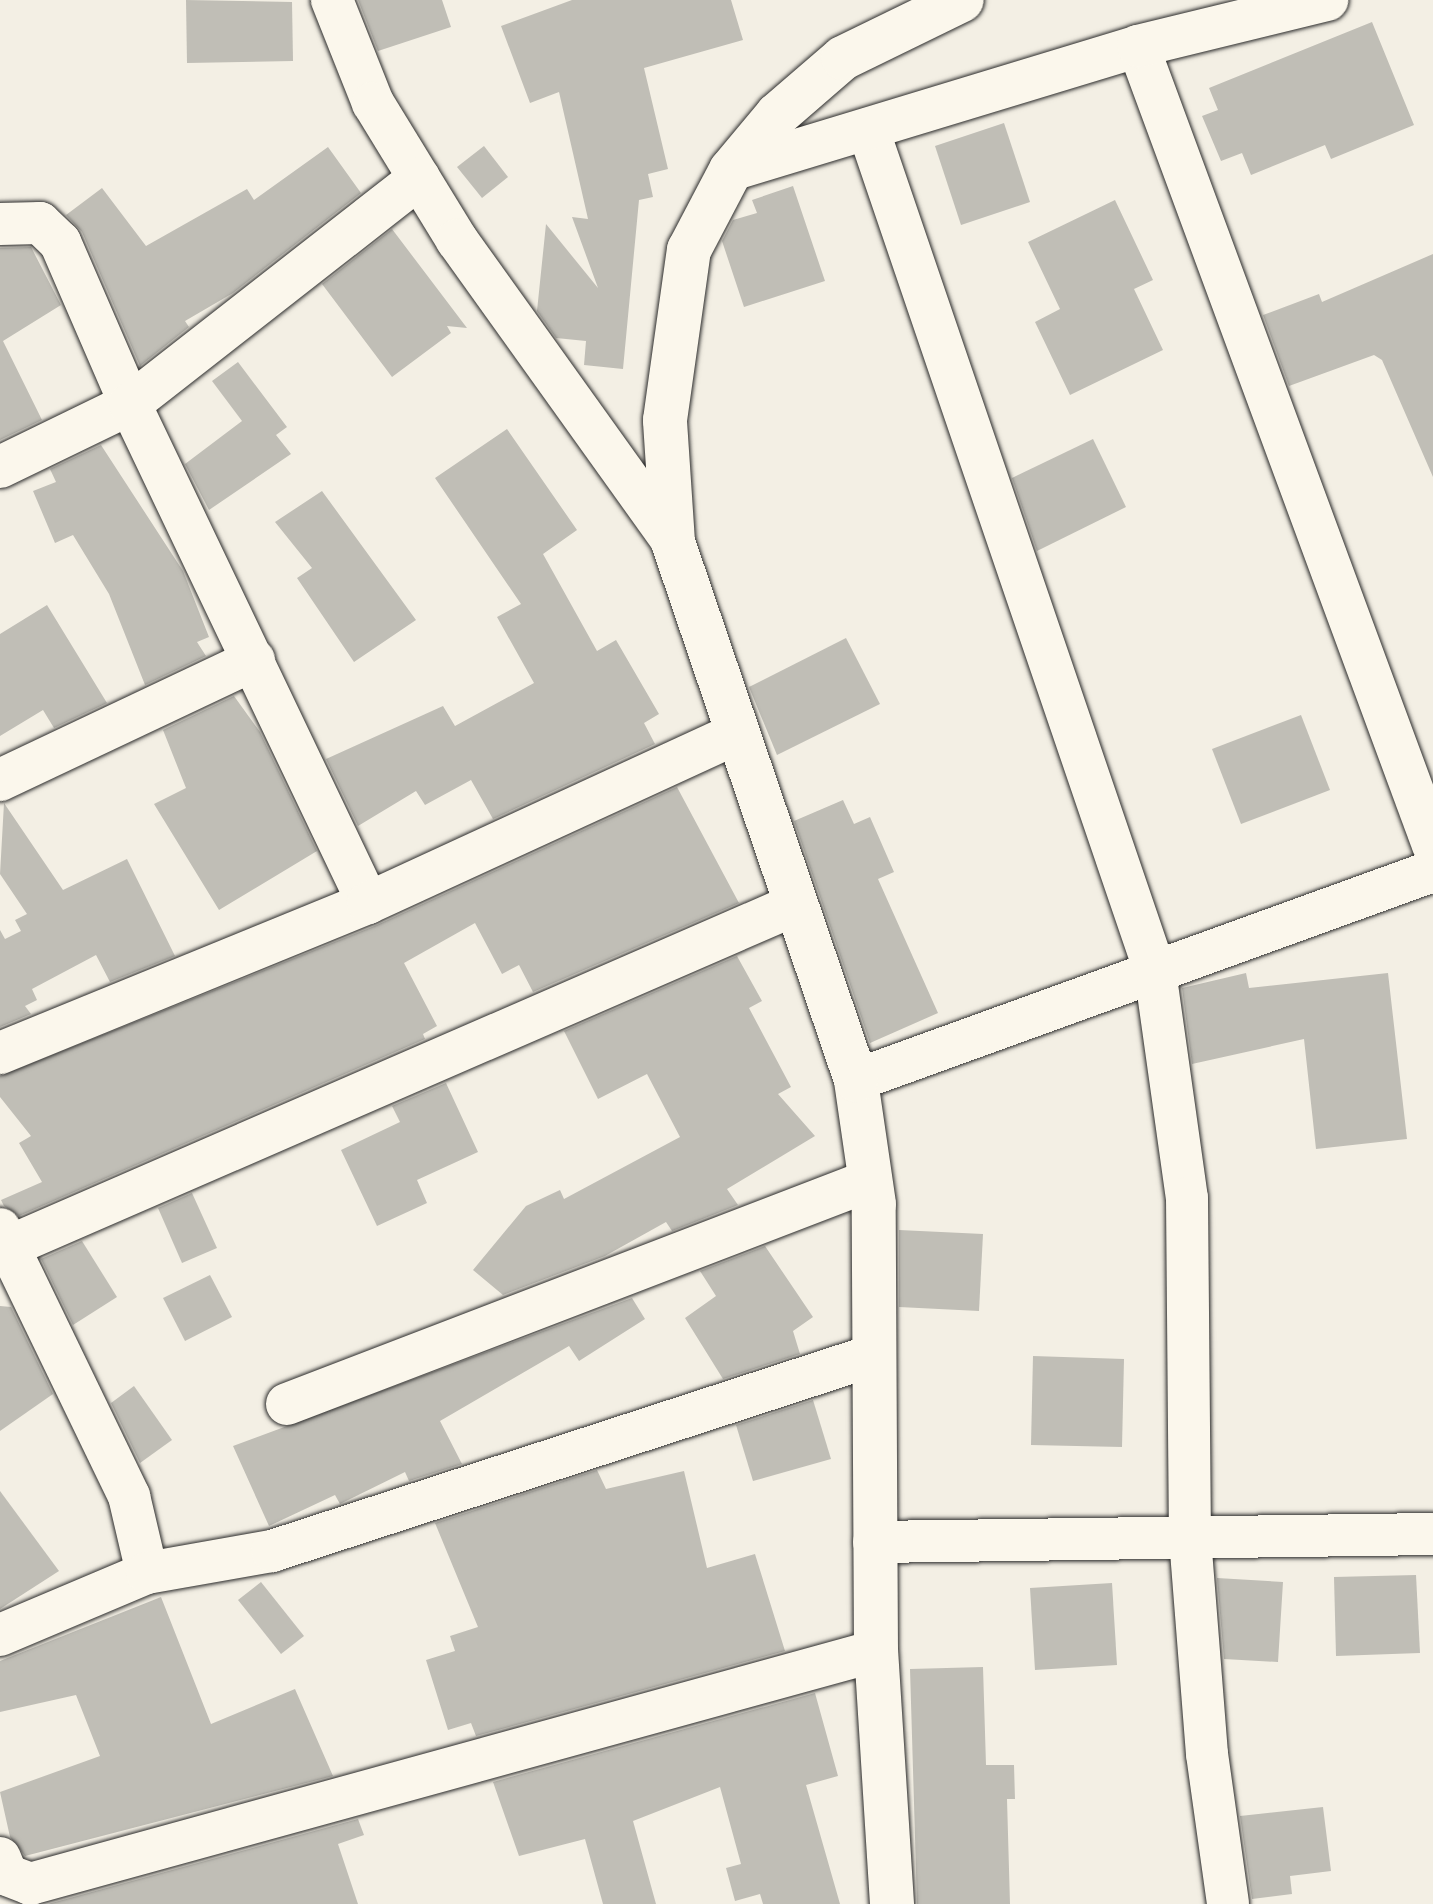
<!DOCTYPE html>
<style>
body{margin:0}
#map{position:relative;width:1433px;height:1904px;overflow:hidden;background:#f3efe4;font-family:"Patrick Hand",sans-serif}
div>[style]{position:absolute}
.building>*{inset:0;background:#c0beb6}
.roads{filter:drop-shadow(0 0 2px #2b2b2b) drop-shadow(0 0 2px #2b2b2b)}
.street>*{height:42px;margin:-21px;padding:0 21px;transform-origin:21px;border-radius:21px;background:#fbf7ec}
.secondary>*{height:44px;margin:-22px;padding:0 22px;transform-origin:22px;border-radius:22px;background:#fbf7ec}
span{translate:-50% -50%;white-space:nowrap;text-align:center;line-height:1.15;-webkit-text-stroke:7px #fbf7ec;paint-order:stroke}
</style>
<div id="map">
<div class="building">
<div style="clip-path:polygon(186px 0,292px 2px,293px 61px,187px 63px)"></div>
<div style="clip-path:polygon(358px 0,442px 0,451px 27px,378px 51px)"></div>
<div style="clip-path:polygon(572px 0,731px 0,743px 40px,644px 68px,668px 169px,648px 174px,653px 197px,639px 200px,623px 369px,584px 365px,586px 341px,556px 338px,537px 311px,546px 224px,598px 288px,572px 217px,588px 219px,559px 92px,530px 103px,501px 26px)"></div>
<div style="clip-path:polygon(1372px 22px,1414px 125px,1331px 159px,1325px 145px,1251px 175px,1242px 153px,1221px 161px,1202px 116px,1218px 110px,1209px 88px)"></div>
<div style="clip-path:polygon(1004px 123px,1030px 202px,961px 225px,935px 146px)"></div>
<div style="clip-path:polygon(484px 146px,508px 177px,482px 198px,457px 167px)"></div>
<div style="clip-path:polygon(328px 147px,361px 193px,233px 293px,185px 321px,189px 327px,140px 366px,82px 232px,66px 215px,102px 188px,146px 246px,247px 189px,254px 200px)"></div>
<div style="clip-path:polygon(793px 186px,825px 281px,744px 307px,722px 241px,733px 220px,757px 213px,752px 200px)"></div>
<div style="clip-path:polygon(1115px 200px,1153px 280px,1134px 289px,1163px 350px,1070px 395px,1035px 322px,1060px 309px,1028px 242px)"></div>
<div style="clip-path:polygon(392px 229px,467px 328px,447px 326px,451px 333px,392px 377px,322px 284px)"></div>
<div style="clip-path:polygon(31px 247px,61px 305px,3px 341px,42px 420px,0 440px,0 248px)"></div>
<div style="clip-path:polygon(1433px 254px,1433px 477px,1382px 360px,1374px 355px,1289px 386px,1263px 315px,1319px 294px,1322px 302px)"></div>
<div style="clip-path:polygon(238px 362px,287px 427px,276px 435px,291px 454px,209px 510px,185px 464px,242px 421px,212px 381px)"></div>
<div style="clip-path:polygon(507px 429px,577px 530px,543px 554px,597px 651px,616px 640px,659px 714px,644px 723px,655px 744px,493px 819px,471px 780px,425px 805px,416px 791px,358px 826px,326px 759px,443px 706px,455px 726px,534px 683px,497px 617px,521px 604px,435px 478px)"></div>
<div style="clip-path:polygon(1093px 439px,1126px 507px,1037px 551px,1012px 478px)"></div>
<div style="clip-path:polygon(101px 445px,183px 571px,209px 637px,197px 642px,206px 656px,145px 685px,109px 594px,73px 535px,55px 543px,33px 491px,56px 482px,50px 469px)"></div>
<div style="clip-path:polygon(322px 491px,416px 620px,354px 662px,297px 578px,312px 568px,275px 522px)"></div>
<div style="clip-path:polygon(47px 605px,107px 703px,54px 728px,43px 710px,0 736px,0 634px)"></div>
<div style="clip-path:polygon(846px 638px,880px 704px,777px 755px,749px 687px)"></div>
<div style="clip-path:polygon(234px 696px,260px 732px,317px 851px,219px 910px,154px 804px,186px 788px,163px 730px)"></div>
<div style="clip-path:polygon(1301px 715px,1330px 790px,1241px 824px,1212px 749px)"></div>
<div style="clip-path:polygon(677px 787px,739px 903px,533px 992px,519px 965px,502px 974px,475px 923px,404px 963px,437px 1026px,423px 1034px,425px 1039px,19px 1216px,4px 1206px,1px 1200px,42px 1182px,19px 1143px,31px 1136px,0 1097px,0 1076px,377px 925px)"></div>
<div style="clip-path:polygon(843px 800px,854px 824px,870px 817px,894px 872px,878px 879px,938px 1013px,870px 1043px,794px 821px)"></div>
<div style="clip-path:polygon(4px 803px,63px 890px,127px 859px,175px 956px,110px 982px,96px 955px,32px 989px,37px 1000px,25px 1006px,31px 1014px,0 1027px,0 930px,5px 939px,21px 931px,15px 920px,27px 914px,0 874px)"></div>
<div style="clip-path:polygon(737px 956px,762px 1001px,749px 1008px,791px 1087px,778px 1094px,815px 1136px,727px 1189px,738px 1205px,672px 1231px,666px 1222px,605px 1256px,503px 1295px,473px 1270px,526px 1206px,560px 1190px,564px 1199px,680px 1137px,647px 1074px,598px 1099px,564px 1031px)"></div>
<div style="clip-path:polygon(1246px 973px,1249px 988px,1388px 973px,1407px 1139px,1316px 1149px,1304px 1039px,1192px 1064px,1182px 988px)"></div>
<div style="clip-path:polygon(446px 1083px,478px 1152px,417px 1180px,427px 1203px,377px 1226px,341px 1150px,400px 1122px,392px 1106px)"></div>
<div style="clip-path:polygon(192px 1193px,217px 1248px,182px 1263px,158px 1208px)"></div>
<div style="clip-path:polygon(899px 1230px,983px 1234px,979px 1311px,899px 1307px)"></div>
<div style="clip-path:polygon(82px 1241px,117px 1297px,73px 1325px,41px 1259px)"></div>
<div style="clip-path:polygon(765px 1246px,813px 1317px,793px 1331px,800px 1354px,723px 1379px,685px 1318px,716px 1296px,700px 1271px)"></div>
<div style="clip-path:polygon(210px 1275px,232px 1317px,185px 1341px,163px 1298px)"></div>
<div style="clip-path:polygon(632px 1298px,645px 1319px,579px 1361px,569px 1346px,440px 1421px,462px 1464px,409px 1481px,405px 1472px,340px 1504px,335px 1495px,269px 1526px,233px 1446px)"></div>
<div style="clip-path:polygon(0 1306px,11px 1307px,53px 1394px,0 1431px)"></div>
<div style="clip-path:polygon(1033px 1356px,1124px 1359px,1122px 1447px,1031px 1445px)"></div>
<div style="clip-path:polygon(134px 1386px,172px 1440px,140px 1463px,111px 1403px)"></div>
<div style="clip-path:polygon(813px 1400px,831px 1459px,753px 1481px,736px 1425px)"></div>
<div style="clip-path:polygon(597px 1470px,606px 1489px,684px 1471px,707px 1568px,755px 1554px,785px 1651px,476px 1736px,471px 1723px,448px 1730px,426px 1660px,455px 1651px,450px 1636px,478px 1627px,435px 1523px)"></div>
<div style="clip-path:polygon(0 1491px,59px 1571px,0 1609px)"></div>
<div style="clip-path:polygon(1416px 1575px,1420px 1653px,1336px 1656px,1334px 1577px)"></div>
<div style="clip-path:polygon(1217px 1578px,1283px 1582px,1278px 1662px,1224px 1659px)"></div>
<div style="clip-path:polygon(261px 1582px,304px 1636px,281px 1654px,238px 1600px)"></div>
<div style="clip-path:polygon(1112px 1583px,1117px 1665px,1035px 1670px,1030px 1588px)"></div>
<div style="clip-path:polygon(161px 1597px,211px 1724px,295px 1689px,333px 1776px,25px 1856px,10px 1837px,0 1792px,100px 1756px,76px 1695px,0 1712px,0 1661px)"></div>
<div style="clip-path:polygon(983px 1667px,986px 1765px,1014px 1765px,1015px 1799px,1007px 1799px,1010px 1904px,917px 1904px,910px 1669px)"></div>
<div style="clip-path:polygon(815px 1693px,838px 1776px,806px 1785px,840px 1904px,763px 1904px,760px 1894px,735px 1901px,726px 1868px,741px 1864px,720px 1787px,633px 1821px,656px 1904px,603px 1904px,585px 1839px,519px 1856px,493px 1782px)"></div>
<div style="clip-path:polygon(1323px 1807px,1331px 1871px,1290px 1876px,1292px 1894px,1252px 1899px,1240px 1816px)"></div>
<div style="clip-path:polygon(358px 1819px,364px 1835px,338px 1844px,358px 1904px,48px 1904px)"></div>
</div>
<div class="roads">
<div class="street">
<div style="left:332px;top:0;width:111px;rotate:68.3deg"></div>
<div style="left:373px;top:103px;width:161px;rotate:58.5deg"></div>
<div style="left:457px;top:240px;width:371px;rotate:54.4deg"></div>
<div style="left:1138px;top:46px;width:852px;rotate:69.74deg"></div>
<div style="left:868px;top:129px;width:890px;rotate:71.18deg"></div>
<div style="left:1155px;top:971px;width:229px;rotate:82deg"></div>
<div style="left:1187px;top:1198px;width:340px;rotate:89.5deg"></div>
<div style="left:1190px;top:1538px;width:217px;rotate:85.5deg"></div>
<div style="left:1207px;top:1754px;width:151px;rotate:82deg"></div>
<div style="left:731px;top:170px;width:425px;rotate:-16.9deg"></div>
<div style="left:1138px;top:46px;width:195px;rotate:-13.7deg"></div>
<div style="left:0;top:224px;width:40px;rotate:-1.4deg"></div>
<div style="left:40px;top:223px;width:28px;rotate:44deg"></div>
<div style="left:60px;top:242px;width:176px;rotate:66.6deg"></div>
<div style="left:130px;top:404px;width:144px;rotate:154.1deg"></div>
<div style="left:0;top:780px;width:281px;rotate:-25.3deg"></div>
<div style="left:368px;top:903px;width:553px;rotate:-115.5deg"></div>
<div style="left:130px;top:404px;width:367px;rotate:-38deg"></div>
<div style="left:0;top:1053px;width:397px;rotate:-22.2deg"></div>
<div style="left:368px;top:903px;width:404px;rotate:-24.7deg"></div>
<div style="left:856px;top:1080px;width:614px;rotate:-19.91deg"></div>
<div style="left:0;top:1229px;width:297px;rotate:64.2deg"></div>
<div style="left:129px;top:1496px;width:79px;rotate:76.8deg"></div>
<div style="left:10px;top:1246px;width:853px;rotate:-23.5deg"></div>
<div style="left:287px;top:1404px;width:625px;rotate:-20.98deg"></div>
<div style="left:874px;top:1542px;width:559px;rotate:-0.82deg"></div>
<div style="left:0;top:1635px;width:160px;rotate:-22.9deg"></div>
<div style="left:147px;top:1573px;width:127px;rotate:-10deg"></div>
<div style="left:272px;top:1551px;width:630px;rotate:-18.03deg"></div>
<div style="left:0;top:1858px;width:18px;rotate:68deg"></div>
<div style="left:7px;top:1875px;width:25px;rotate:21deg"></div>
<div style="left:30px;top:1884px;width:877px;rotate:-15.4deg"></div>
</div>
<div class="secondary">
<div style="left:892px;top:1904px;width:254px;rotate:-93.6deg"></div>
<div style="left:876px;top:1651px;width:447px;rotate:-90.3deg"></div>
<div style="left:874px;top:1204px;width:125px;rotate:-98.3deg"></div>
<div style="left:856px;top:1080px;width:568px;rotate:-108.79deg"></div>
<div style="left:673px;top:542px;width:122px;rotate:-93.8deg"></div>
<div style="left:665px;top:420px;width:172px;rotate:-82deg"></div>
<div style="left:689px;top:250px;width:90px;rotate:-62.3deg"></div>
<div style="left:731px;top:170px;width:72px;rotate:-50.1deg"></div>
<div style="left:777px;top:115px;width:87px;rotate:-40.8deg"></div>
<div style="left:843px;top:58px;width:132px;rotate:-26deg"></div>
</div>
</div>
</div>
